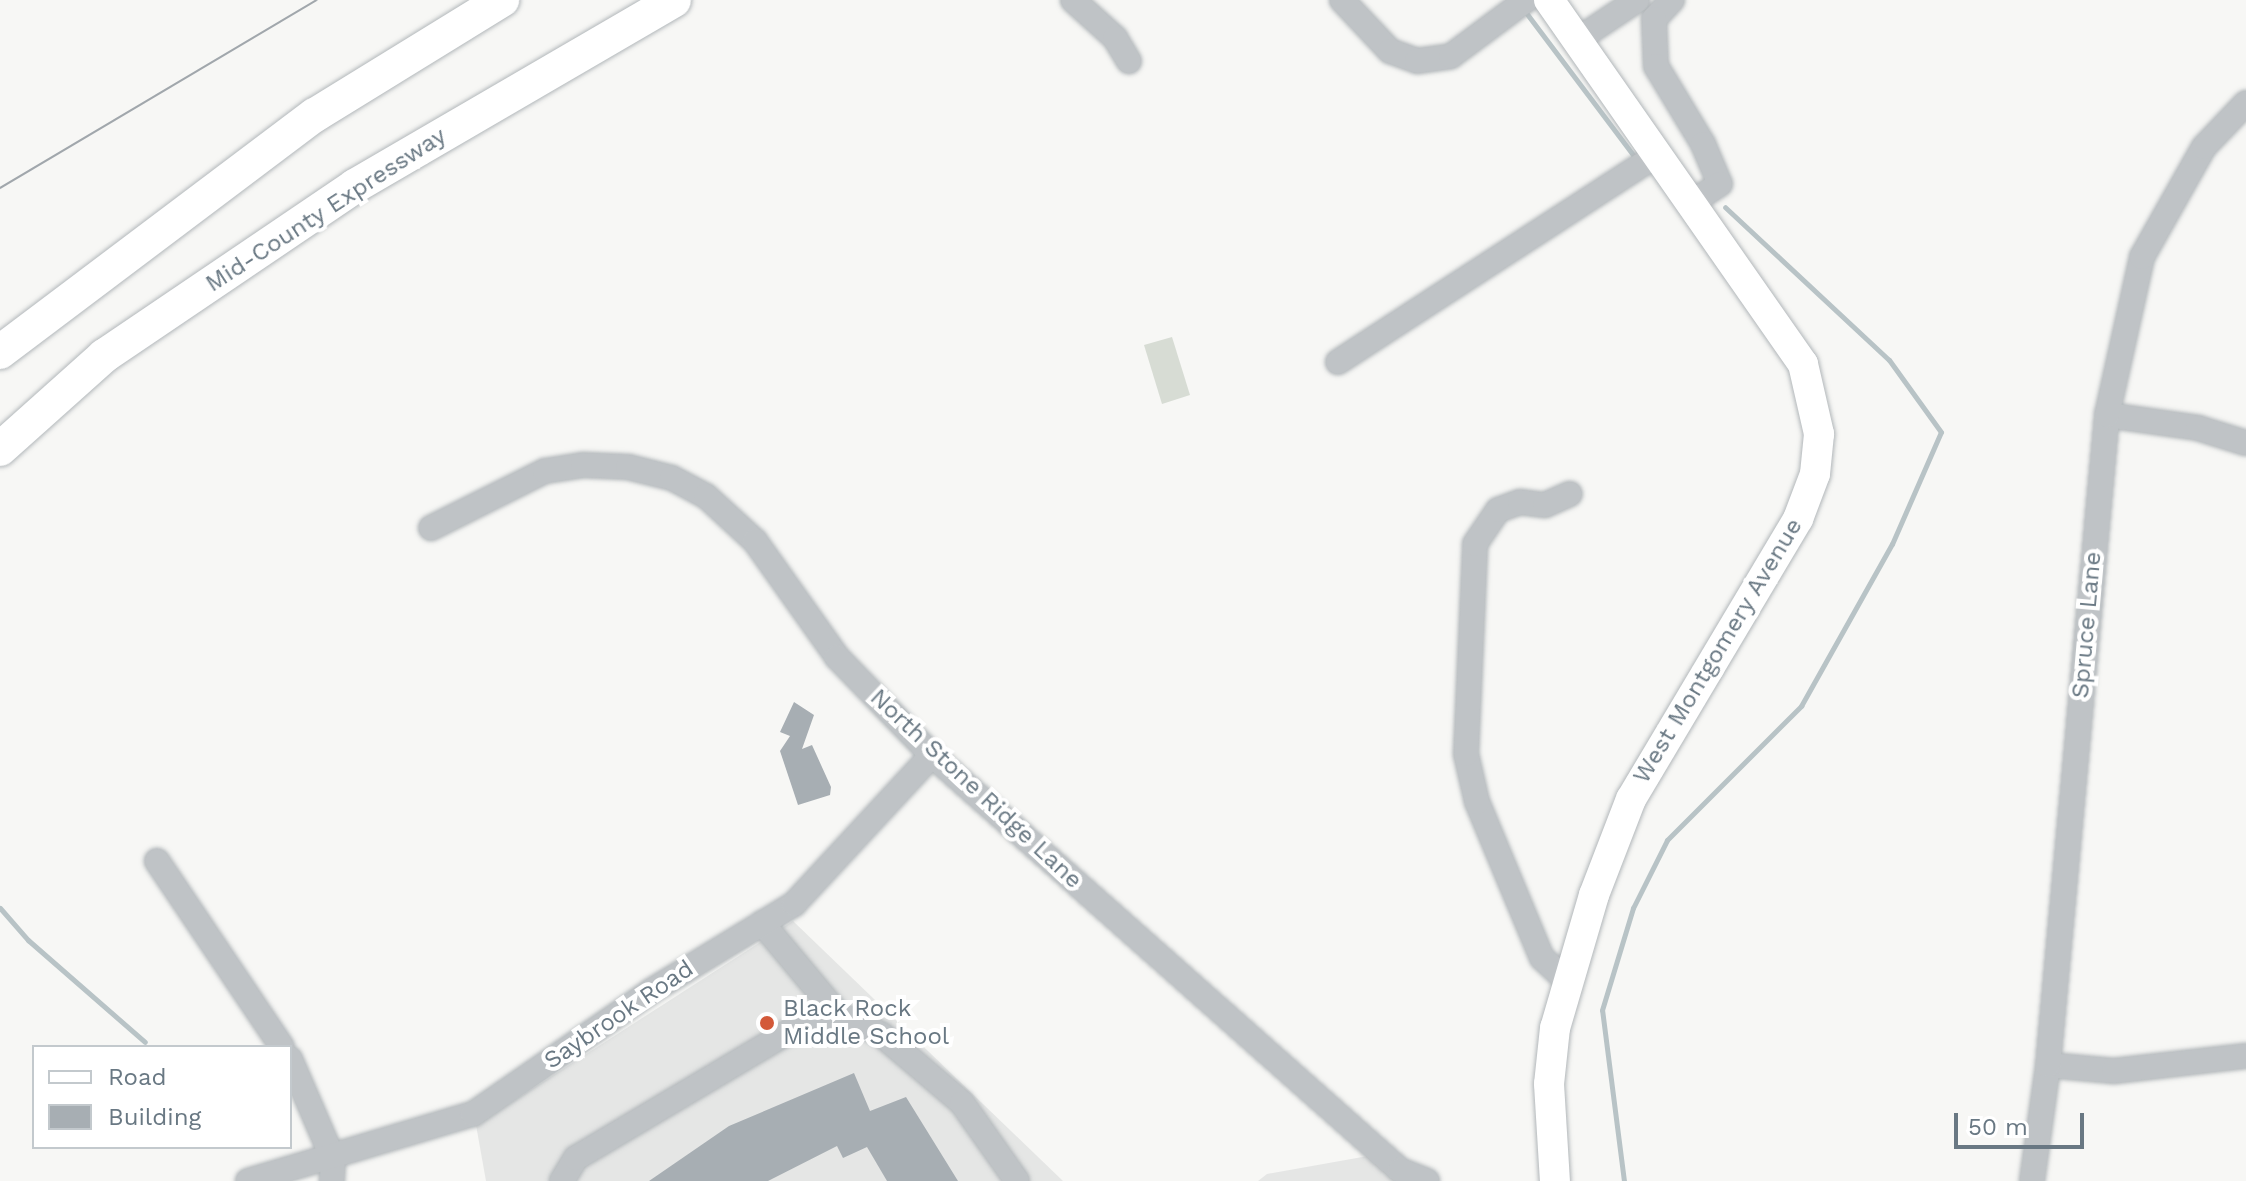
<!DOCTYPE html>
<style>
body{margin:0}
#map{position:relative;width:2246px;height:1181px;overflow:hidden;background:#f7f7f5;font-family:"Work Sans",sans-serif}
div>[style]{position:absolute}
.built>*{inset:0;background:#e5e6e5}
.green>*{inset:0;background:#d7dcd4}
.stream>*{height:5px;margin:-2.5px;padding:0 2.5px;transform-origin:2.5px;border-radius:2.5px;background:#b8c3c6}
.building>*{inset:0;background:#a7aeb3}
.roads{filter:drop-shadow(0 0 2px #b2b7ba) drop-shadow(0 0 2px #b2b7ba)}
.minor>*{height:24px;margin:-12px;padding:0 12px;transform-origin:12px;border-radius:12px;background:#bfc3c6}
.major>*{height:30px;margin:-15px;padding:0 15px;transform-origin:15px;border-radius:15px;background:#fff}
.highway>*{height:34px;margin:-17px;padding:0 17px;transform-origin:17px;border-radius:17px;background:#fff}
.tram>*{height:2px;margin:-1px;padding:0 1px;transform-origin:1px;border-radius:1px;background:#a1a7ac}
.dots>*{width:22px;height:22px;translate:-50% -50%;box-sizing:border-box;border:4px solid #fff;border-radius:50%}
span{translate:-50% -50%;white-space:nowrap;text-align:center;line-height:1.15;-webkit-text-stroke:8px #fff;paint-order:stroke}
.street-label{font-size:24px;color:#697883}
.poi-label{font-size:24px;color:#697883}
.left{translate:0 -50%;text-align:left}
.legend{position:absolute;left:32px;top:1045px;width:260px;height:104px;box-sizing:border-box;background:#fff;border:2px solid #c3c9cd;margin:0;padding:10px 14px;list-style:none;font-size:24px;color:#697883}
.legend li{display:flex;align-items:center;gap:16px;height:40px}
.legend b{width:40px;border:2px solid #c3c9cd}
.scale{position:absolute;left:1954px;top:1113px;width:130px;height:36px;box-sizing:border-box;border:4px solid #697883;border-top:0;padding-left:10px;font-size:24px;line-height:28px;white-space:nowrap;color:#697883;-webkit-text-stroke:6px #fff;paint-order:stroke}
</style>
<div id="map">
<div class="built">
<div style="clip-path:polygon(793px 921px,1063px 1181px,486px 1181px,476px 1125px)"></div>
<div style="clip-path:polygon(1368px 1156px,1400px 1181px,1258px 1181px,1267px 1174px)"></div>
</div>
<div class="green">
<div style="clip-path:polygon(1172px 337px,1190px 395px,1162px 404px,1144px 345px)"></div>
</div>
<div class="stream">
<div style="left:1524px;top:10px;width:183px;rotate:53deg"></div>
<div style="left:0;top:908px;width:43px;rotate:48.8deg"></div>
<div style="left:28px;top:940px;width:155px;rotate:41.1deg"></div>
<div style="left:1624px;top:1181px;width:172px;rotate:-97.3deg"></div>
<div style="left:1602px;top:1010px;width:107px;rotate:-73.1deg"></div>
<div style="left:1633px;top:908px;width:76px;rotate:-63.4deg"></div>
<div style="left:1667px;top:840px;width:190px;rotate:-45deg"></div>
<div style="left:1801px;top:706px;width:186px;rotate:-60.7deg"></div>
<div style="left:1892px;top:544px;width:122px;rotate:-66.4deg"></div>
<div style="left:1941px;top:432px;width:89px;rotate:-125.8deg"></div>
<div style="left:1889px;top:360px;width:224px;rotate:-137deg"></div>
</div>
<div class="building">
<div style="clip-path:polygon(794px 702px,814px 715px,802px 749px,812px 745px,831px 787px,830px 795px,798px 805px,780px 751px,790px 736px,780px 732px)"></div>
<div style="clip-path:polygon(854px 1073px,870px 1111px,906px 1097px,958px 1181px,887px 1181px,867px 1147px,843px 1158px,837px 1146px,768px 1181px,649px 1181px,729px 1126px)"></div>
</div>
<div class="roads">
<div class="minor">
<div style="left:1073px;top:0;width:57px;rotate:42.1deg"></div>
<div style="left:1115px;top:38px;width:27px;rotate:59deg"></div>
<div style="left:1342px;top:0;width:70px;rotate:46.7deg"></div>
<div style="left:1390px;top:51px;width:29px;rotate:20deg"></div>
<div style="left:1417px;top:61px;width:34px;rotate:-8deg"></div>
<div style="left:1451px;top:56px;width:94px;rotate:-36.7deg"></div>
<div style="left:1672px;top:0;width:26px;rotate:133deg"></div>
<div style="left:1654px;top:19px;width:47px;rotate:87.6deg"></div>
<div style="left:1656px;top:66px;width:91px;rotate:58.9deg"></div>
<div style="left:1703px;top:144px;width:43px;rotate:67deg"></div>
<div style="left:1720px;top:184px;width:35px;rotate:147deg"></div>
<div style="left:1577px;top:40px;width:72px;rotate:-33.7deg"></div>
<div style="left:1338px;top:362px;width:380px;rotate:-33deg"></div>
<div style="left:2107px;top:415px;width:92px;rotate:8.1deg"></div>
<div style="left:2198px;top:428px;width:50px;rotate:17.4deg"></div>
<div style="left:431px;top:528px;width:127px;rotate:-26.6deg"></div>
<div style="left:545px;top:471px;width:38px;rotate:-9deg"></div>
<div style="left:583px;top:465px;width:45px;rotate:2.5deg"></div>
<div style="left:628px;top:467px;width:45px;rotate:14deg"></div>
<div style="left:672px;top:478px;width:38px;rotate:28deg"></div>
<div style="left:706px;top:496px;width:67px;rotate:42.6deg"></div>
<div style="left:755px;top:541px;width:142px;rotate:54.7deg"></div>
<div style="left:837px;top:657px;width:136px;rotate:45.9deg"></div>
<div style="left:932px;top:755px;width:625px;rotate:41.57deg"></div>
<div style="left:1400px;top:1170px;width:29px;rotate:22deg"></div>
<div style="left:157px;top:861px;width:224px;rotate:56.1deg"></div>
<div style="left:762px;top:923px;width:125px;rotate:50.2deg"></div>
<div style="left:1568px;top:982px;width:35px;rotate:-137deg"></div>
<div style="left:1542px;top:958px;width:169px;rotate:-112.6deg"></div>
<div style="left:1477px;top:802px;width:49px;rotate:-102.9deg"></div>
<div style="left:1466px;top:754px;width:210px;rotate:-87.5deg"></div>
<div style="left:1475px;top:544px;width:41px;rotate:-55.9deg"></div>
<div style="left:1498px;top:510px;width:23px;rotate:-20deg"></div>
<div style="left:1520px;top:502px;width:25px;rotate:7deg"></div>
<div style="left:1545px;top:505px;width:27px;rotate:-24deg"></div>
<div style="left:290px;top:1059px;width:109px;rotate:66.7deg"></div>
<div style="left:333px;top:1159px;width:22px;rotate:93deg"></div>
<div style="left:2048px;top:1065px;width:66px;rotate:5.2deg"></div>
<div style="left:2114px;top:1071px;width:133px;rotate:-6.5deg"></div>
<div style="left:248px;top:1181px;width:235px;rotate:-16.6deg"></div>
<div style="left:473px;top:1114px;width:216px;rotate:-34.6deg"></div>
<div style="left:651px;top:991px;width:167px;rotate:-31.3deg"></div>
<div style="left:794px;top:904px;width:203px;rotate:-47.2deg"></div>
<div style="left:562px;top:1181px;width:27px;rotate:-59deg"></div>
<div style="left:576px;top:1158px;width:266px;rotate:-30.7deg"></div>
<div style="left:805px;top:1022px;width:27px;rotate:-6deg"></div>
<div style="left:832px;top:1019px;width:19px"></div>
<div style="left:851px;top:1019px;width:34px;rotate:27deg"></div>
<div style="left:881px;top:1034px;width:106px;rotate:40.4deg"></div>
<div style="left:962px;top:1103px;width:95px;rotate:54.8deg"></div>
<div style="left:2032px;top:1181px;width:117px;rotate:-82.1deg"></div>
<div style="left:2048px;top:1065px;width:653px;rotate:-84.81deg"></div>
<div style="left:2107px;top:415px;width:162px;rotate:-77.5deg"></div>
<div style="left:2142px;top:257px;width:126px;rotate:-60.6deg"></div>
<div style="left:2204px;top:147px;width:61px;rotate:-46.3deg"></div>
</div>
<div class="major">
<div style="left:1549px;top:0;width:444px;rotate:55.1deg"></div>
<div style="left:1803px;top:364px;width:72px;rotate:77.1deg"></div>
<div style="left:1819px;top:434px;width:40px;rotate:95.7deg"></div>
<div style="left:1815px;top:474px;width:48px;rotate:110.7deg"></div>
<div style="left:1798px;top:519px;width:326px;rotate:120.8deg"></div>
<div style="left:1631px;top:799px;width:103px;rotate:111.1deg"></div>
<div style="left:1594px;top:895px;width:139px;rotate:106.3deg"></div>
<div style="left:1555px;top:1028px;width:56px;rotate:96.1deg"></div>
<div style="left:1549px;top:1084px;width:97px;rotate:86.5deg"></div>
</div>
<div class="highway">
<div style="left:0;top:352px;width:394px;rotate:-37deg"></div>
<div style="left:315px;top:115px;width:220px;rotate:-31.6deg"></div>
<div style="left:0;top:449px;width:140px;rotate:-41.8deg"></div>
<div style="left:104px;top:356px;width:303px;rotate:-34.1deg"></div>
<div style="left:355px;top:186px;width:369px;rotate:-30.2deg"></div>
</div>
</div>
<div class="tram">
<div style="left:0;top:188px;width:368px;rotate:-30.7deg"></div>
</div>
<div class="dots">
<div style="left:767px;top:1023px;background:#d35939"></div>
</div>
<div class="street-label">
<span style="left:326px;top:210px;rotate:-33deg">Mid-County Expressway</span>
<span style="left:2087px;top:625px;rotate:-85deg">Spruce Lane</span>
<span style="left:1718px;top:651px;rotate:-59deg">West Montgomery Avenue</span>
<span style="left:976px;top:789px;rotate:43deg">North Stone Ridge Lane</span>
<span style="left:619px;top:1015px;rotate:-34deg">Saybrook Road</span>
</div>
<div class="poi-label">
<span class="left" style="left:783px;top:1023px">Black Rock<br>Middle School</span>
</div>
<ul class="legend">
<li><b style="height:10px;background:#fff"></b>Road</li>
<li><b style="height:22px;background:#a7aeb3"></b>Building</li>
</ul>
<div class="scale">50 m</div>
</div>
